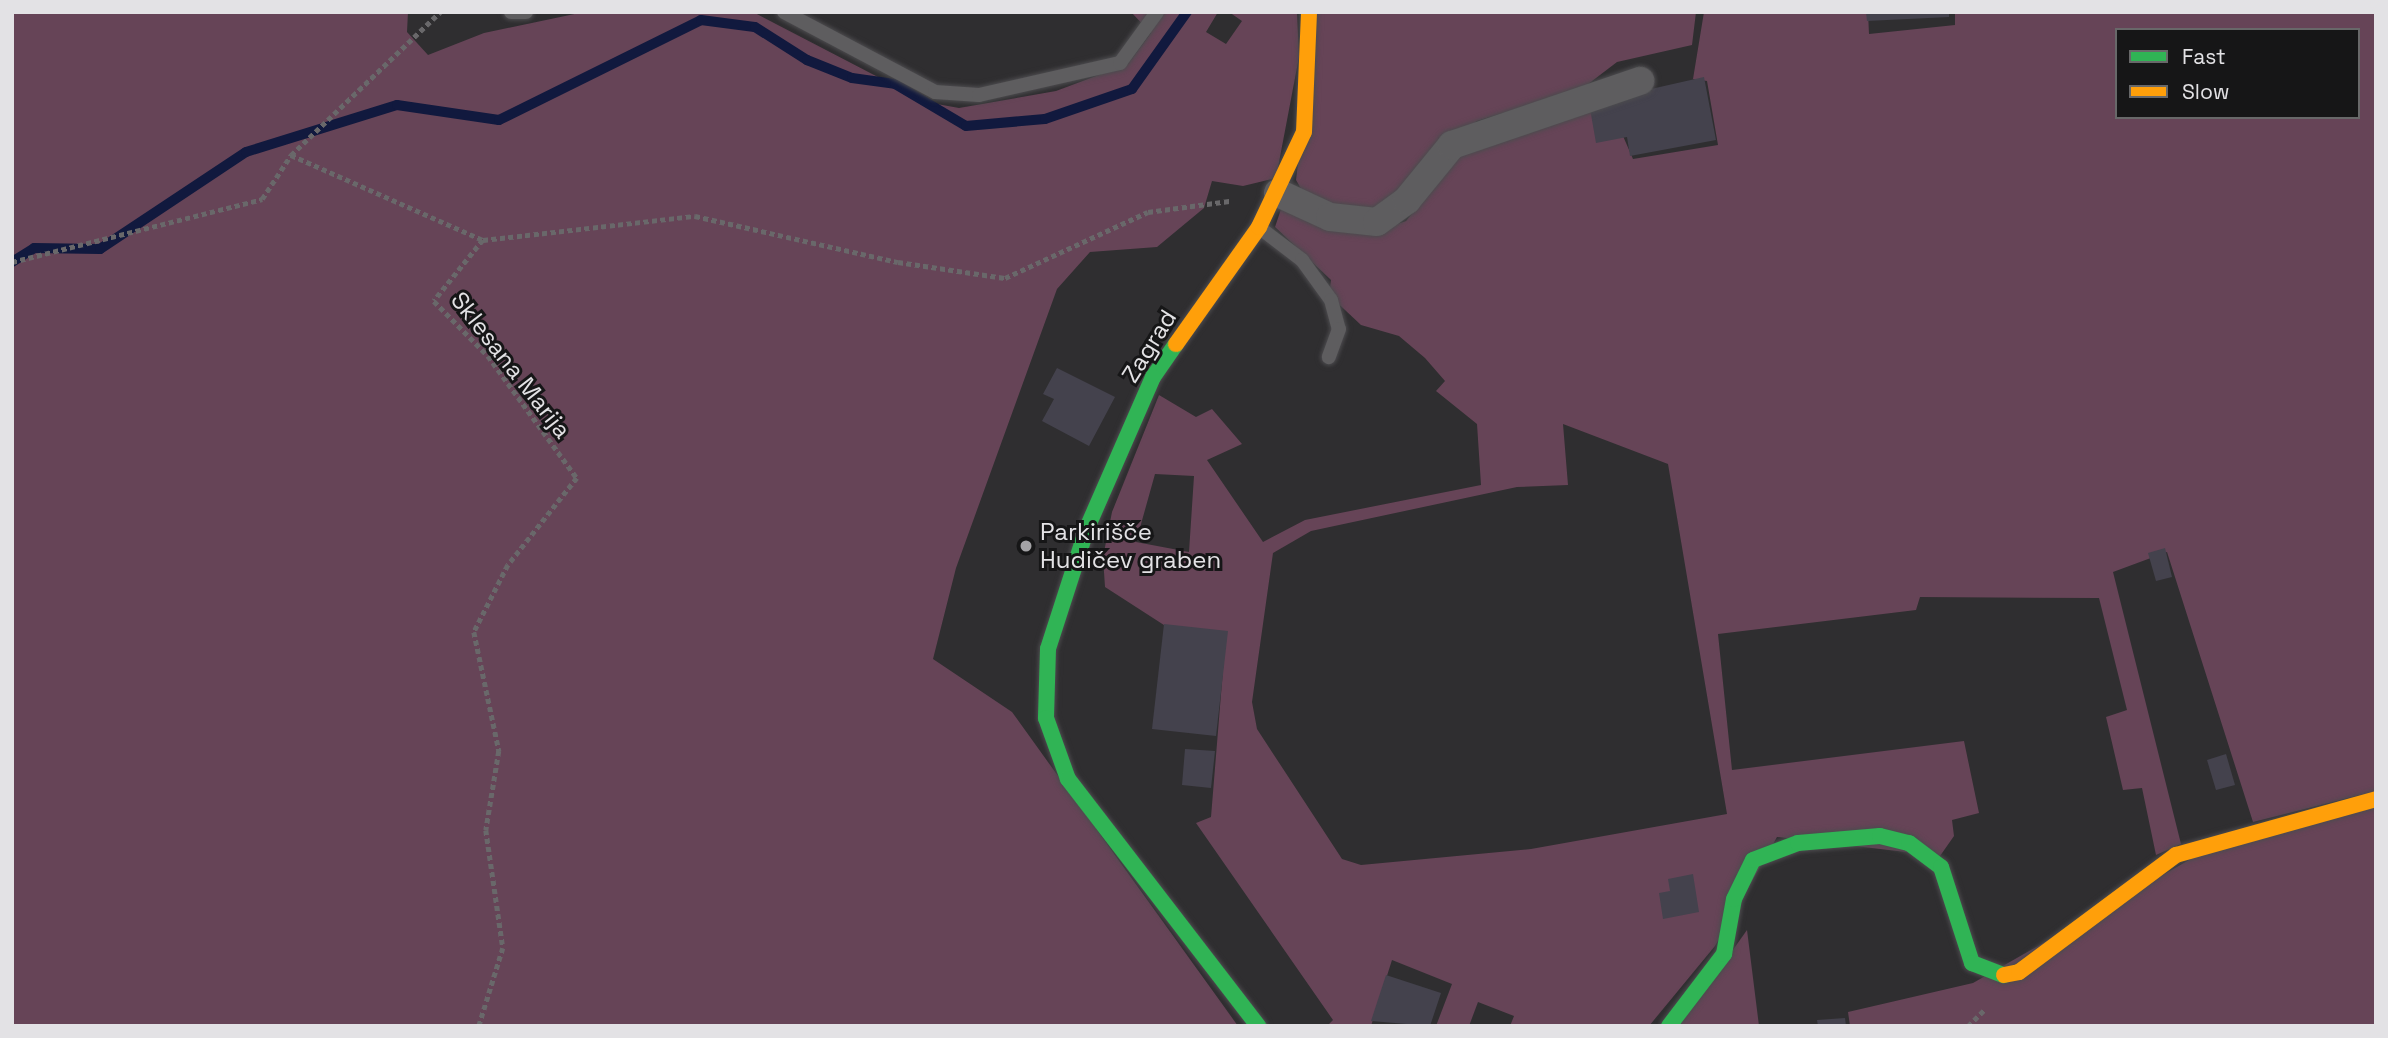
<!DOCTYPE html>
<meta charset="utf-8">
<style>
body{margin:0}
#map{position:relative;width:2388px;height:1038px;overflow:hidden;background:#2f2e30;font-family:"Space Grotesk",sans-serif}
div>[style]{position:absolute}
.green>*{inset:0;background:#664457}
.stream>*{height:10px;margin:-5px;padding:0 5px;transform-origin:5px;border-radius:5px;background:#11193e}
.building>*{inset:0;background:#44424d}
.path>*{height:4.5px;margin-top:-2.25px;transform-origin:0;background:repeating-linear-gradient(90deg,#69686a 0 5px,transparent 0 8.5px)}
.roads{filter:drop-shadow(0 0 2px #4c4b4e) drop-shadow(0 0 2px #4c4b4e)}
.lane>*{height:14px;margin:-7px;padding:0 7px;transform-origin:7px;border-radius:7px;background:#5e5d5f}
.street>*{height:28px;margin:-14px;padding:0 14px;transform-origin:14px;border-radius:14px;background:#5e5d5f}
.fast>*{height:16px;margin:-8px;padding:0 8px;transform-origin:8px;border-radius:8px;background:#30b455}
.slow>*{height:16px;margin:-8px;padding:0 8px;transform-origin:8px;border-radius:8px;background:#ff9f0a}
.dots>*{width:19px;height:19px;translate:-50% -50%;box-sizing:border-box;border:4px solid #161617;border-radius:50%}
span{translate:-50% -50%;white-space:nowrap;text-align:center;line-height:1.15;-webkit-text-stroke:6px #161617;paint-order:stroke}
.street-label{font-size:24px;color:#e3e2e5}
.poi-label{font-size:24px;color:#e3e2e5}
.left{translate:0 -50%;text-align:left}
.frame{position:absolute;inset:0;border:14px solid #e3e2e5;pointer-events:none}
.legend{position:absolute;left:2115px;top:28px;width:245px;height:91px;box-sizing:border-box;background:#161617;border:2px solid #686869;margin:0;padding:9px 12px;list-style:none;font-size:21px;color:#e3e2e5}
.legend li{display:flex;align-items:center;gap:14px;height:35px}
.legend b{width:35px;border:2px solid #686869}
</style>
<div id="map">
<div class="green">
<div style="clip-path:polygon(12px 12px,408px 12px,407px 32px,428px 55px,484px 33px,584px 12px,753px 12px,926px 102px,959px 108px,1056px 91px,1128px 64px,1151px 33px,1131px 12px,1218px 12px,1206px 32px,1226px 44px,1242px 21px,1229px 12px,1297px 12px,1299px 57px,1276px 178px,1243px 186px,1212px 181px,1204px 208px,1157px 247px,1090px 252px,1057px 289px,956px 568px,933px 659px,1012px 712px,1238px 1026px,12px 1026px)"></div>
<div style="clip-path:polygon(1316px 12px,1696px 12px,1692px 45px,1617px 62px,1583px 88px,1477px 121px,1457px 135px,1404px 198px,1358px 217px,1304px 194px,1296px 180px)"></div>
<div style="clip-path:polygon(evenodd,1704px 12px,1868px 12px,1869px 34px,1955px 25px,1955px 12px,2376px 12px,2376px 791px,2253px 822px,2167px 552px,2113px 572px,2181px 844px,2156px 855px,2142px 788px,2123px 790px,2106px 717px,2127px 710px,2099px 598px,1920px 597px,1916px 610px,1718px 634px,1732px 770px,1964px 741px,1979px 813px,1952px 820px,1954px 836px,1940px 856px,1777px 837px,1715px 946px,1649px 1026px,1510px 1026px,1514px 1016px,1478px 1002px,1469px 1026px,1436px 1026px,1452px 984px,1392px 960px,1371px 1026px,1327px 1026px,1333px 1020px,1196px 823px,1211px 817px,1226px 633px,1167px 627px,1105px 587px,1103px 557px,1112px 512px,1159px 395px,1196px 417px,1212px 409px,1242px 444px,1207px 460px,1263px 542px,1305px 520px,1481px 485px,1477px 424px,1436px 391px,1445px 381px,1425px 358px,1399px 336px,1361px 325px,1329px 295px,1331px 280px,1275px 227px,1281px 209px,1375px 232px,1406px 221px,1460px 154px,1590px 105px,1623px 136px,1633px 159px,1718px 145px,1707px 81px,1693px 79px,1704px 12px,2117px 30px,2358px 30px,2358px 117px,2117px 117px,2117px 30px,1704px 12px,1563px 424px,1668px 464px,1727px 814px,1531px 849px,1361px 865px,1342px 859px,1257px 729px,1252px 702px,1273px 553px,1311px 531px,1517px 487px,1568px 485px,1563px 424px,1704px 12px,1155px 474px,1194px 476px,1189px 552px,1136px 542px,1155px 474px)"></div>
<div style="clip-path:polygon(2376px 806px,2376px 1026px,1850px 1026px,1848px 1012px,1973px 983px,2196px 856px)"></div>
<div style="clip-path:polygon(1747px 930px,1759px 1026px,1679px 1026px)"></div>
</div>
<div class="stream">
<div style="left:12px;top:262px;width:26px;rotate:-32deg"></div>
<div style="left:34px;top:248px;width:66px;rotate:0.9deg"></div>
<div style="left:100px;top:249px;width:175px;rotate:-33.6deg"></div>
<div style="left:246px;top:152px;width:158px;rotate:-17.3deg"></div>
<div style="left:397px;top:105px;width:103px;rotate:8.4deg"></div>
<div style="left:499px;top:120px;width:225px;rotate:-26.3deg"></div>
<div style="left:701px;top:20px;width:54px;rotate:7.4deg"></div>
<div style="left:755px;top:27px;width:62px;rotate:32.4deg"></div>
<div style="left:807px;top:60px;width:48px;rotate:21.8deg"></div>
<div style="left:852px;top:78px;width:43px;rotate:7.9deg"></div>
<div style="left:895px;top:84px;width:82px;rotate:30.6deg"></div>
<div style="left:966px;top:126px;width:79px;rotate:-5.1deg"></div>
<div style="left:1045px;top:119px;width:92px;rotate:-19deg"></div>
<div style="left:1132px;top:89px;width:95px;rotate:-54.5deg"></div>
</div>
<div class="building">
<div style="clip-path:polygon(1866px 12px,1949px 12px,1949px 17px,1867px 21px)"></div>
<div style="clip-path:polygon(1704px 77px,1716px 140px,1630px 156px,1627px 137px,1596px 143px,1589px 103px)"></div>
<div style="clip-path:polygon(1057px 368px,1115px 397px,1089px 446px,1042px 421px,1054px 399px,1043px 394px)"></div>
<div style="clip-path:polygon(2165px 548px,2172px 577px,2156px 581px,2148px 553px)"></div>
<div style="clip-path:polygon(1164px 624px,1228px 631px,1216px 736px,1152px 729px)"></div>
<div style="clip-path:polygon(1185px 749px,1215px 751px,1211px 788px,1182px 785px)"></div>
<div style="clip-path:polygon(2226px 754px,2235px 785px,2216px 790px,2207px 760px)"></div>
<div style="clip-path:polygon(1693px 874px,1699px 912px,1663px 919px,1659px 893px,1670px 891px,1668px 879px)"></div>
<div style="clip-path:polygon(1386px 975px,1441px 993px,1430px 1026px,1371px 1021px)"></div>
<div style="clip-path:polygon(1845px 1018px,1846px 1026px,1818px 1026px,1817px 1020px)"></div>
</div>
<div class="path">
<div style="left:291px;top:155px;width:210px;rotate:23.9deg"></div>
<div style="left:483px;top:240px;width:78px;rotate:128.8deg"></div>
<div style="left:434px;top:301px;width:77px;rotate:45.5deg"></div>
<div style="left:488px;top:356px;width:151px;rotate:53.9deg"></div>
<div style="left:577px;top:478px;width:111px;rotate:128.4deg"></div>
<div style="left:508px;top:565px;width:75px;rotate:116.9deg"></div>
<div style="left:474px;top:632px;width:122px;rotate:78.1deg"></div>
<div style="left:499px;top:751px;width:80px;rotate:99.3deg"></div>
<div style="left:486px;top:830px;width:119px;rotate:81.8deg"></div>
<div style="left:503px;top:948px;width:82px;rotate:107.1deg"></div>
<div style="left:483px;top:240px;width:213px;rotate:-6.5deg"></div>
<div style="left:695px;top:216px;width:208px;rotate:12.8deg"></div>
<div style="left:898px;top:262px;width:108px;rotate:8.5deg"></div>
<div style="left:1005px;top:278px;width:157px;rotate:-24.8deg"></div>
<div style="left:1148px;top:212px;width:82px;rotate:-7.7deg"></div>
<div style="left:12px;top:262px;width:258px;rotate:-14.1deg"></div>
<div style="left:262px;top:199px;width:53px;rotate:-56.6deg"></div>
<div style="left:291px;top:155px;width:207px;rotate:-43.8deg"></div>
<div style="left:1968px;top:1026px;width:24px;rotate:-45deg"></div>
</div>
<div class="roads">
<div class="lane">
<div style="left:511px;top:12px;width:15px"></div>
<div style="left:784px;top:12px;width:171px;rotate:27.9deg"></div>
<div style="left:935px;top:92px;width:44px;rotate:3.9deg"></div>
<div style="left:979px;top:95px;width:145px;rotate:-12.8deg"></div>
<div style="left:1120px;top:63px;width:63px;rotate:-54deg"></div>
<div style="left:1260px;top:228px;width:53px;rotate:37.3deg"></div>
<div style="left:1302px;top:260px;width:49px;rotate:54.1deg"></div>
<div style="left:1331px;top:300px;width:30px;rotate:75deg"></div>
<div style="left:1339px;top:329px;width:30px;rotate:110deg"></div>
</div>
<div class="street">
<div style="left:1278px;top:193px;width:57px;rotate:24.8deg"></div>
<div style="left:1330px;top:217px;width:47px;rotate:6.1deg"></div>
<div style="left:1377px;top:222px;width:37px;rotate:-36deg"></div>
<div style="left:1407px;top:200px;width:71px;rotate:-50.7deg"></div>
<div style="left:1452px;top:145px;width:199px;rotate:-18.8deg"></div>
</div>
<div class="fast">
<div style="left:1176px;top:344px;width:40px;rotate:124.9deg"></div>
<div style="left:1153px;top:377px;width:165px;rotate:113.6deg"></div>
<div style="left:1087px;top:528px;width:127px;rotate:107.9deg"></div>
<div style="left:1048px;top:649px;width:69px;rotate:91.7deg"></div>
<div style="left:1046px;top:718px;width:65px;rotate:70.2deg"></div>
<div style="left:1068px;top:779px;width:312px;rotate:52.4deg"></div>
<div style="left:1669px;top:1026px;width:91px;rotate:-52.6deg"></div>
<div style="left:1724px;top:954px;width:56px;rotate:-79.7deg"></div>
<div style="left:1734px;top:899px;width:43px;rotate:-64deg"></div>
<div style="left:1753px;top:860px;width:48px;rotate:-20.7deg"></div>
<div style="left:1798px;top:843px;width:82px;rotate:-4.9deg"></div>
<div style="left:1880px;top:836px;width:30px;rotate:14deg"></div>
<div style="left:1909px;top:843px;width:40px;rotate:37deg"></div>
<div style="left:1941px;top:867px;width:101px;rotate:72.1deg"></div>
<div style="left:1972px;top:963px;width:34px;rotate:21deg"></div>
</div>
<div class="slow">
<div style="left:1176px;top:344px;width:143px;rotate:-54.6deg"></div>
<div style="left:1259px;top:227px;width:105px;rotate:-64.7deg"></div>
<div style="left:1304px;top:132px;width:120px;rotate:-87.6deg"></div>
<div style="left:2004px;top:975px;width:15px;rotate:-11deg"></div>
<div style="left:2019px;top:972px;width:196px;rotate:-36.7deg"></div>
<div style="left:2176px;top:855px;width:208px;rotate:-15.6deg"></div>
</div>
</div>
<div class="dots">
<div style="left:1026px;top:546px;background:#a4a3a6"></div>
</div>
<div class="street-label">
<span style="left:1149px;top:346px;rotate:-58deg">Zagrad</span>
<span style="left:511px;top:365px;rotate:52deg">Sklesana Marija</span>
</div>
<div class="poi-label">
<span class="left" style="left:1040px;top:546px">Parkirišče<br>Hudičev graben</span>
</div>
<div class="frame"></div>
<ul class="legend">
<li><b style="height:9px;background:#30b455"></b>Fast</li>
<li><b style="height:9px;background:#ff9f0a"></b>Slow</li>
</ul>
</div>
